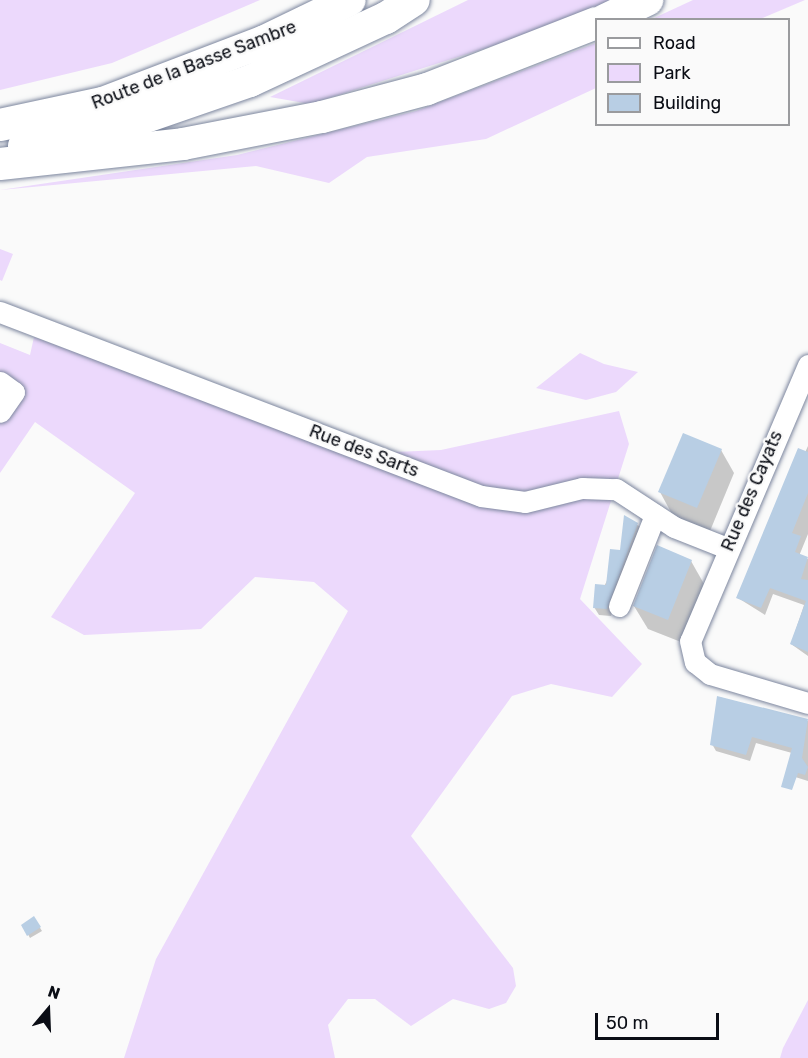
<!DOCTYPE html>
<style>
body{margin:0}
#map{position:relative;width:808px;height:1058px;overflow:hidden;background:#fafafa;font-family:Rubik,sans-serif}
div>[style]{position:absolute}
.green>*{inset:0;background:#ecd9fc}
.shadow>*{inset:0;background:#0003}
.building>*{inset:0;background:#b8cee4}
.roads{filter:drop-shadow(0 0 2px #7c869e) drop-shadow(0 0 2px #7c869e)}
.minor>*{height:21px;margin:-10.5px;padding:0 10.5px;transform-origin:10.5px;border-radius:10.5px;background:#fff}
.highway>*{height:32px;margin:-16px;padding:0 16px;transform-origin:16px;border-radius:16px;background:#fff}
span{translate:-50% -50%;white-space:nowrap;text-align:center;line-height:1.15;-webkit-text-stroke:5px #fafafa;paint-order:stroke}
.street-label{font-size:18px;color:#0a0d15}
.legend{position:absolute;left:595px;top:18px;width:195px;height:108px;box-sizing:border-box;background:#fafafa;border:2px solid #9a9b9e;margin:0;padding:8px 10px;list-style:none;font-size:18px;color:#0a0d15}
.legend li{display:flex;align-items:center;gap:12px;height:30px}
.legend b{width:30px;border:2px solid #9a9b9e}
.north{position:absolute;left:18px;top:980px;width:60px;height:60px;-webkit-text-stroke:4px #fafafa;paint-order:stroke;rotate:19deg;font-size:16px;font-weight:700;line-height:24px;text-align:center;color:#0a0d15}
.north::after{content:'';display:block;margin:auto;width:21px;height:27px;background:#0a0d15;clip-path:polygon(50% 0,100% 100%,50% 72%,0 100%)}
.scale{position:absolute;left:595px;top:1013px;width:124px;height:27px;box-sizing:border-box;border:3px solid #0a0d15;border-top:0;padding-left:8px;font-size:18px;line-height:21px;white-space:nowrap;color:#0a0d15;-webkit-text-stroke:4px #fafafa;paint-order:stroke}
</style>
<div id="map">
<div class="green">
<div style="clip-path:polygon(0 0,260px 0,112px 63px,0 90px)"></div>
<div style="clip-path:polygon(468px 0,613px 0,568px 22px,310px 104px,270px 97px)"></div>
<div style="clip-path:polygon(693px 0,805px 0,760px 19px,652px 19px)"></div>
<div style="clip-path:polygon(596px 43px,596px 88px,486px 139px,367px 157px,329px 183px,256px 166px,0 190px,237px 155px,416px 111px)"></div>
<div style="clip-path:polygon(0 249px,13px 254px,2px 281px,0 280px)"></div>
<div style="clip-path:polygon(34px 337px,349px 454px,441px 450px,619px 411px,629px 444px,580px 599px,642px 664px,612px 697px,551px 684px,512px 696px,411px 836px,513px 968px,516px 986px,506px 1003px,489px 1009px,453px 999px,411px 1026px,375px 999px,348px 999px,328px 1025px,335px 1058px,124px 1058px,156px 959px,348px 611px,314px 582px,255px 577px,201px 629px,84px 635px,51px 617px,135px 493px,35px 422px,0 473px,0 343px,30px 355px)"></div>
<div style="clip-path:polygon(580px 353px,604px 364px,638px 372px,616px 392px,586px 400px,536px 388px)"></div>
<div style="clip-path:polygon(808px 1000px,808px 1058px,780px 1058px,783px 1048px)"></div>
</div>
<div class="shadow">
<div style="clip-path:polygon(808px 446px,808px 534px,799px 556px,808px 559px,808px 656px,791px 644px,804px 605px,773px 594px,765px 615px,738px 598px)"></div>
<div style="clip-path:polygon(721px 450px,734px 473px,710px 531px,673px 516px,660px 492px)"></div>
<div style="clip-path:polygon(625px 517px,642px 528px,611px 616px,599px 615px,594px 607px,621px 552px)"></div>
<div style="clip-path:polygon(691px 561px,704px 584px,681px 642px,648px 629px,634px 606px)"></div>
<div style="clip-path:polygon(719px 697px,808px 721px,808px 781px,792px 776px,792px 753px,756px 743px,750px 761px,716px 751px,712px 744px)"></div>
<div style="clip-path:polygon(34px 918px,42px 931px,30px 938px,23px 925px)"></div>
</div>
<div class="building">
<div style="clip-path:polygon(683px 433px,722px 449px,697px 508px,658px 492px)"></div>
<div style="clip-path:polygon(798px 448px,808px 452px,808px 493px,792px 533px,801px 536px,795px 552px,808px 557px,801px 579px,808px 580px,808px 652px,790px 644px,806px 601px,770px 588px,761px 608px,736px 598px)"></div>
<div style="clip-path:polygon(624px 515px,638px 523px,607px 609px,593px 608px,595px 584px,606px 585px,610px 549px,620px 550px)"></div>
<div style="clip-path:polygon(657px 545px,692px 560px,668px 620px,633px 606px)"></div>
<div style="clip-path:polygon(717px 696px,808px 719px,802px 758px,808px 767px,805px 775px,798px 773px,792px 790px,781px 787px,792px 748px,752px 737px,746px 755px,710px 745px)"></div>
<div style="clip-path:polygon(34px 916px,41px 927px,27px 936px,21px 925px)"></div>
</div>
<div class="roads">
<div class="minor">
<div style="left:0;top:312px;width:515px;rotate:20.93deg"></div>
<div style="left:481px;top:496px;width:44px;rotate:7.8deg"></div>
<div style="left:525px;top:502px;width:59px;rotate:-13.8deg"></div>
<div style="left:582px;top:488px;width:34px;rotate:2deg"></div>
<div style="left:616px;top:489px;width:69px;rotate:33.2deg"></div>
<div style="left:674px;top:527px;width:57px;rotate:21.6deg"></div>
<div style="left:808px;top:365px;width:300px;rotate:113.1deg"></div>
<div style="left:690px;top:641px;width:22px;rotate:77deg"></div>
<div style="left:695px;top:662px;width:19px;rotate:39deg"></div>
<div style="left:710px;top:674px;width:102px;rotate:16.5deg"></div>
<div style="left:0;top:382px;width:17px;rotate:36deg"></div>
<div style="left:14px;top:392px;width:24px;rotate:125deg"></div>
<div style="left:619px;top:606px;width:98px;rotate:-68.4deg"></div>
</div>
<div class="highway">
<div style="left:605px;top:20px;width:47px;rotate:-25.5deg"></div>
<div style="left:0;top:125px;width:105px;rotate:-12.1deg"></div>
<div style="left:103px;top:103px;width:173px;rotate:-20.9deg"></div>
<div style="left:265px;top:41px;width:94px;rotate:-25.8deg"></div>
<div style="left:24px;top:146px;width:95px;rotate:-11.5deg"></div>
<div style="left:117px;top:127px;width:141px;rotate:-19.1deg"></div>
<div style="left:250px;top:81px;width:150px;rotate:-24.9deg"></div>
<div style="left:386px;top:18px;width:33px;rotate:-33deg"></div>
<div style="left:0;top:164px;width:184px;rotate:-6.2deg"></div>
<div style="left:183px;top:144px;width:142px;rotate:-11deg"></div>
<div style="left:322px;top:117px;width:109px;rotate:-14.9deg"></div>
<div style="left:427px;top:89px;width:181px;rotate:-21.3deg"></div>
</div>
</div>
<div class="street-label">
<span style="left:194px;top:65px;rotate:-21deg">Route de la Basse Sambre</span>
<span style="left:364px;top:451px;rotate:21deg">Rue des Sarts</span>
<span style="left:752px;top:491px;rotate:-67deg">Rue des Cayats</span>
</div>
<ul class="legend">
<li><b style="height:8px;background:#fff"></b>Road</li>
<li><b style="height:16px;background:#ecd9fc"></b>Park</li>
<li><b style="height:16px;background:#b8cee4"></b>Building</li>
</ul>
<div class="north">N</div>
<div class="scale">50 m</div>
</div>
